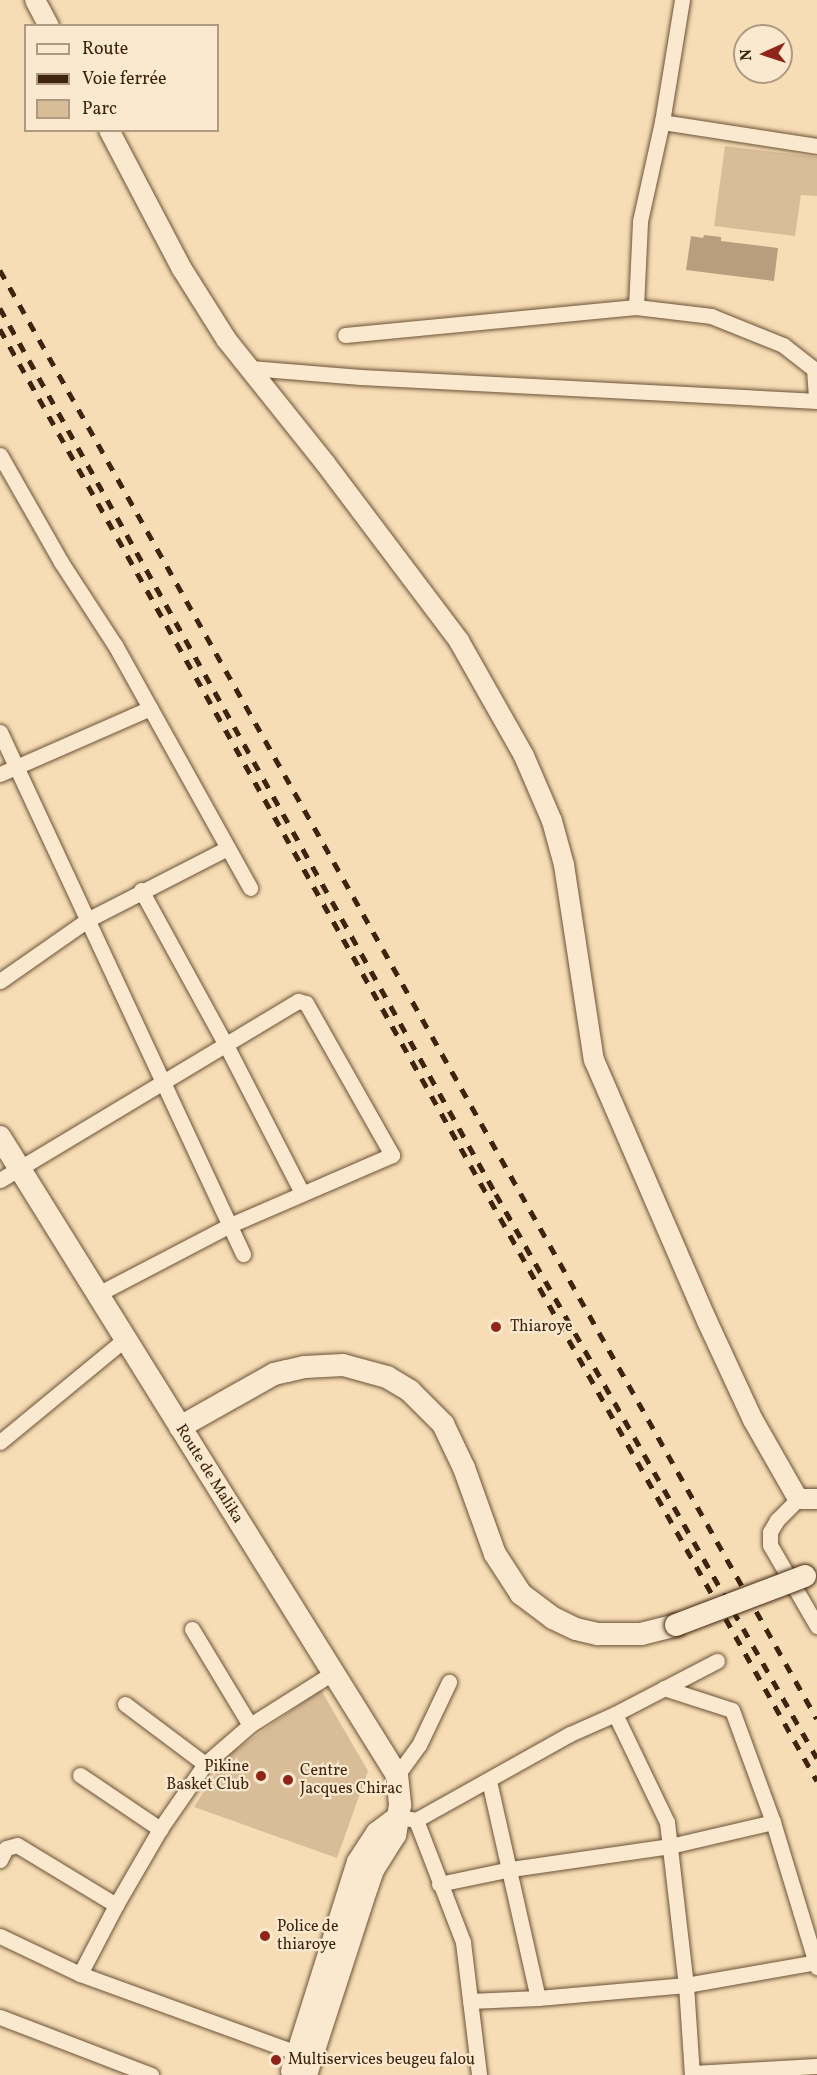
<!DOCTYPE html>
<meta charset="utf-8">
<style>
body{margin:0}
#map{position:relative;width:817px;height:2075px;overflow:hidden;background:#f7ddb5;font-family:Vollkorn,serif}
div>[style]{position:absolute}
.green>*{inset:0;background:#d8bd98}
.water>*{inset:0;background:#b89e7c}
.roads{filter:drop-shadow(0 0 2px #6d5237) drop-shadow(0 0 2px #6d5237)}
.minor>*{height:15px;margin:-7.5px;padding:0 7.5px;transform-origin:7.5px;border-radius:7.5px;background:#fae9cf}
.tertiary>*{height:20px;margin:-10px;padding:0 10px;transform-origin:10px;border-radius:10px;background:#fae9cf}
.secondary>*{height:22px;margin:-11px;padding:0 11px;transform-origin:11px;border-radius:11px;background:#fae9cf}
.rail>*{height:4.5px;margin-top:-2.25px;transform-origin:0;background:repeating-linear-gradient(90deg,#3f230d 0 10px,transparent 0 20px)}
.bridges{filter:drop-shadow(0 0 2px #3f230d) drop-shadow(0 0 2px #3f230d)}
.secondary-bridge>*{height:22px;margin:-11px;padding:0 11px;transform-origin:11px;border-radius:11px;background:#fae9cf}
.dots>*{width:16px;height:16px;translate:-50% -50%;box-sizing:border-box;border:3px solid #fae9cf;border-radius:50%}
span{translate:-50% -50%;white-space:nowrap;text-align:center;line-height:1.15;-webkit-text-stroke:4.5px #fae9cf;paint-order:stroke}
.poi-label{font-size:16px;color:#3f230d}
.left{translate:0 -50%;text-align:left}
.right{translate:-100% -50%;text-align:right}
.street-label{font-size:16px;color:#3f230d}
.legend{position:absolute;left:24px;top:24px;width:195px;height:108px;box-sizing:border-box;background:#fae9cf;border:2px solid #af9a81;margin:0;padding:8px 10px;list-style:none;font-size:18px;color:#3f230d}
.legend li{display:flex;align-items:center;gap:12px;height:30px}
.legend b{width:30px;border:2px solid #af9a81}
.north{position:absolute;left:733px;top:24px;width:60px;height:60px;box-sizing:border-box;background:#fae9cf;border:2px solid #af9a81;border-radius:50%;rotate:267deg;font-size:16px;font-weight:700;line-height:24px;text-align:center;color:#3f230d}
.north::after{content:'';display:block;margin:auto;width:21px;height:27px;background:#8f2418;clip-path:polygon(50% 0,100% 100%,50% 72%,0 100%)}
</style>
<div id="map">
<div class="green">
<div style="clip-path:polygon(725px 146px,817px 157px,817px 196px,801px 195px,795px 236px,714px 226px)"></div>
<div style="clip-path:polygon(321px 1690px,368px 1771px,337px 1858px,194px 1807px,227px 1756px)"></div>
</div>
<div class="water">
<div style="clip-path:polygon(704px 235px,721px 237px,721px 241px,778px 248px,774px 281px,686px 270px,691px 236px,703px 238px)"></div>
</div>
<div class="roads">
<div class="minor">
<div style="left:662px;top:122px;width:157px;rotate:8.8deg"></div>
<div style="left:636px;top:307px;width:86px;rotate:-87.3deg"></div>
<div style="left:640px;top:221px;width:101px;rotate:-77.5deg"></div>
<div style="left:662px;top:122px;width:124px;rotate:-80.7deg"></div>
<div style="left:345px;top:335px;width:292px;rotate:-5.5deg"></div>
<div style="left:636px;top:307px;width:76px;rotate:6.8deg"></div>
<div style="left:711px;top:316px;width:78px;rotate:21.9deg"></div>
<div style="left:783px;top:345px;width:39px;rotate:38deg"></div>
<div style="left:814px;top:369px;width:32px;rotate:86deg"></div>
<div style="left:250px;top:368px;width:111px;rotate:4.6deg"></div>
<div style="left:361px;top:377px;width:457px;rotate:3deg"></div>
<div style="left:0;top:455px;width:123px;rotate:60.3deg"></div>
<div style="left:61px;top:562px;width:99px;rotate:57deg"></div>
<div style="left:115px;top:645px;width:278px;rotate:60.9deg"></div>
<div style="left:0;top:732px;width:576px;rotate:65.04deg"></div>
<div style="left:0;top:774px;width:164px;rotate:-23.7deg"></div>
<div style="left:141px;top:890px;width:177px;rotate:61.3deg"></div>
<div style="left:226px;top:1045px;width:166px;rotate:62.8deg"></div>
<div style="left:0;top:981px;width:108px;rotate:-34.9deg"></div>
<div style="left:89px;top:919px;width:156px;rotate:-27.1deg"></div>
<div style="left:0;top:1180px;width:348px;rotate:-31deg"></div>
<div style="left:298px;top:1001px;width:8px;rotate:14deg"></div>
<div style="left:306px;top:1003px;width:175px;rotate:60.5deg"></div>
<div style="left:392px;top:1155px;width:179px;rotate:156.6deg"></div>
<div style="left:228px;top:1226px;width:149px;rotate:152.4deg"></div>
<div style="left:0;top:1442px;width:162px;rotate:-39.5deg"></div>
<div style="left:798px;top:1499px;width:30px;rotate:135deg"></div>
<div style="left:777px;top:1520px;width:14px;rotate:120deg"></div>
<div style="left:770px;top:1532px;width:13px;rotate:90deg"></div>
<div style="left:770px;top:1545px;width:94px;rotate:59.9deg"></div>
<div style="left:192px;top:1629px;width:112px;rotate:58.9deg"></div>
<div style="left:664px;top:1688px;width:71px;rotate:17.9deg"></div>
<div style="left:732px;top:1710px;width:119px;rotate:69.9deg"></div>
<div style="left:773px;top:1822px;width:152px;rotate:73.1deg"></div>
<div style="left:125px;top:1704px;width:100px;rotate:36.9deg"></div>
<div style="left:615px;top:1714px;width:120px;rotate:64.3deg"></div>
<div style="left:667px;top:1822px;width:164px;rotate:83.4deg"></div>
<div style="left:686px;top:1985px;width:90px;rotate:86.2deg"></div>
<div style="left:80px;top:1775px;width:97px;rotate:34deg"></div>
<div style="left:397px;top:1775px;width:37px;rotate:-54deg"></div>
<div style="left:419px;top:1745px;width:70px;rotate:-64.5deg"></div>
<div style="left:489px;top:1781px;width:222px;rotate:77.3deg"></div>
<div style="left:398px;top:1817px;width:18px;rotate:9deg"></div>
<div style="left:416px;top:1820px;width:176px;rotate:-29.2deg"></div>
<div style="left:570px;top:1734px;width:49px;rotate:-24deg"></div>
<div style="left:615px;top:1714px;width:115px;rotate:-27.5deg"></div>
<div style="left:416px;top:1820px;width:131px;rotate:68.9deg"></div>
<div style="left:463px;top:1942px;width:134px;rotate:83.1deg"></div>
<div style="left:0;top:1860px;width:13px;rotate:-63deg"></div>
<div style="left:6px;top:1848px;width:11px;rotate:-15deg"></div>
<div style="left:17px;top:1845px;width:116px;rotate:31.2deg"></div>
<div style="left:439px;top:1884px;width:74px;rotate:-11.8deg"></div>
<div style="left:511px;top:1869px;width:161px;rotate:-8.2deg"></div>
<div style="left:670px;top:1846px;width:106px;rotate:-13.1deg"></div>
<div style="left:0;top:1936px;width:89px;rotate:25.4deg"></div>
<div style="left:80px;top:1974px;width:231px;rotate:20deg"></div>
<div style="left:80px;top:1974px;width:78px;rotate:-62.4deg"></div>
<div style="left:116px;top:1905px;width:88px;rotate:-59.9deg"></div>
<div style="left:160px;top:1829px;width:79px;rotate:-55.3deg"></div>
<div style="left:205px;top:1764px;width:60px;rotate:-40.9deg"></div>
<div style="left:250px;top:1725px;width:99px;rotate:-32.2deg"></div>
<div style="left:470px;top:2001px;width:68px;rotate:-2.5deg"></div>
<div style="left:538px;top:1998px;width:149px;rotate:-5deg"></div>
<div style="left:686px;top:1985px;width:132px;rotate:-10deg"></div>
<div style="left:0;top:2017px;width:162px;rotate:21deg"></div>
<div style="left:692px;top:2073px;width:125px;rotate:-3.2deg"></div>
</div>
<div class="tertiary">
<div style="left:35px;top:0;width:30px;rotate:62deg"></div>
<div style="left:109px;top:130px;width:157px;rotate:62.3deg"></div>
<div style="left:182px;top:269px;width:83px;rotate:57.8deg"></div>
<div style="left:226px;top:339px;width:159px;rotate:51.4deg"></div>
<div style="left:325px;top:463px;width:223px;rotate:53deg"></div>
<div style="left:459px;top:641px;width:132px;rotate:60.5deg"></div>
<div style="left:524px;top:756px;width:71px;rotate:66.7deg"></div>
<div style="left:552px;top:821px;width:46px;rotate:74.7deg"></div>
<div style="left:564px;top:865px;width:197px;rotate:81.3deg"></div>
<div style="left:594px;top:1060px;width:284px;rotate:66.6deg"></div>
<div style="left:707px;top:1321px;width:109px;rotate:65.1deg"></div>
<div style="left:753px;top:1420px;width:91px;rotate:60.3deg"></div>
<div style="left:798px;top:1499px;width:19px"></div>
</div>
<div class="secondary">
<div style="left:0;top:1137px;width:751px;rotate:58.11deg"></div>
<div style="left:397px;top:1775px;width:30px;rotate:84deg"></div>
<div style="left:400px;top:1805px;width:30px;rotate:99deg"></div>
<div style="left:395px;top:1835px;width:41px;rotate:122.2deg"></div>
<div style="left:373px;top:1870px;width:18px;rotate:109deg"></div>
<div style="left:367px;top:1887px;width:198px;rotate:108deg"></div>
<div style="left:180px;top:1427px;width:108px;rotate:-29.4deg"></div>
<div style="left:274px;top:1374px;width:13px;rotate:-13deg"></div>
<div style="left:287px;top:1371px;width:18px;rotate:-13deg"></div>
<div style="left:305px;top:1367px;width:38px;rotate:-3deg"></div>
<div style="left:343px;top:1365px;width:46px;rotate:15.3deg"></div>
<div style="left:387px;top:1377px;width:27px;rotate:31deg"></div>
<div style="left:410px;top:1391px;width:47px;rotate:45deg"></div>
<div style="left:443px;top:1424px;width:49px;rotate:64.5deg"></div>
<div style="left:464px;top:1468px;width:91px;rotate:70.2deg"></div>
<div style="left:495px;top:1554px;width:48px;rotate:57deg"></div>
<div style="left:521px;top:1594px;width:40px;rotate:37deg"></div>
<div style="left:553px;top:1618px;width:25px;rotate:26deg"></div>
<div style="left:576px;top:1629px;width:23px;rotate:13deg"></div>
<div style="left:598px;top:1634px;width:43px"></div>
<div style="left:641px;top:1634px;width:36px;rotate:-14deg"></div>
<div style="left:292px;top:2071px;width:219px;rotate:-72.5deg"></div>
<div style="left:358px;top:1862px;width:35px;rotate:-57deg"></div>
<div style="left:377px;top:1833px;width:26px;rotate:-37deg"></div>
</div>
</div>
<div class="rail">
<div style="left:0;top:270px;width:1663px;rotate:60.58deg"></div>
<div style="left:0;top:308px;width:1015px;rotate:60.76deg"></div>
<div style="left:496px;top:1194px;width:649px;rotate:60.35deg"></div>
<div style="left:0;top:329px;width:1666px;rotate:60.63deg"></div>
</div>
<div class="bridges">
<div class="secondary-bridge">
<div style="left:676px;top:1625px;width:138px;rotate:-20.8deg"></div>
</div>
</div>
<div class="dots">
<div style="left:496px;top:1327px;background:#8f2418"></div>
<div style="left:261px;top:1776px;background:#8f2418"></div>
<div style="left:288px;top:1780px;background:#8f2418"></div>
<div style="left:265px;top:1936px;background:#8f2418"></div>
<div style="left:276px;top:2060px;background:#8f2418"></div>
</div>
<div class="poi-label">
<span class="left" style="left:510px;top:1327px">Thiaroye</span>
<span class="right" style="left:249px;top:1776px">Pikine<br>Basket Club</span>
<span class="left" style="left:300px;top:1780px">Centre<br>Jacques Chirac</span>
<span class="left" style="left:277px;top:1936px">Police de<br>thiaroye</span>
<span class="left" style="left:288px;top:2060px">Multiservices beugeu falou</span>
</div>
<div class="street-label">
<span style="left:209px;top:1474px;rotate:58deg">Route de Malika</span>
</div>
<ul class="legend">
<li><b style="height:8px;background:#fae9cf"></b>Route</li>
<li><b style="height:8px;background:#3f230d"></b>Voie ferrée</li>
<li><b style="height:16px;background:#d8bd98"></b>Parc</li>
</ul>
<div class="north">N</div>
</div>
